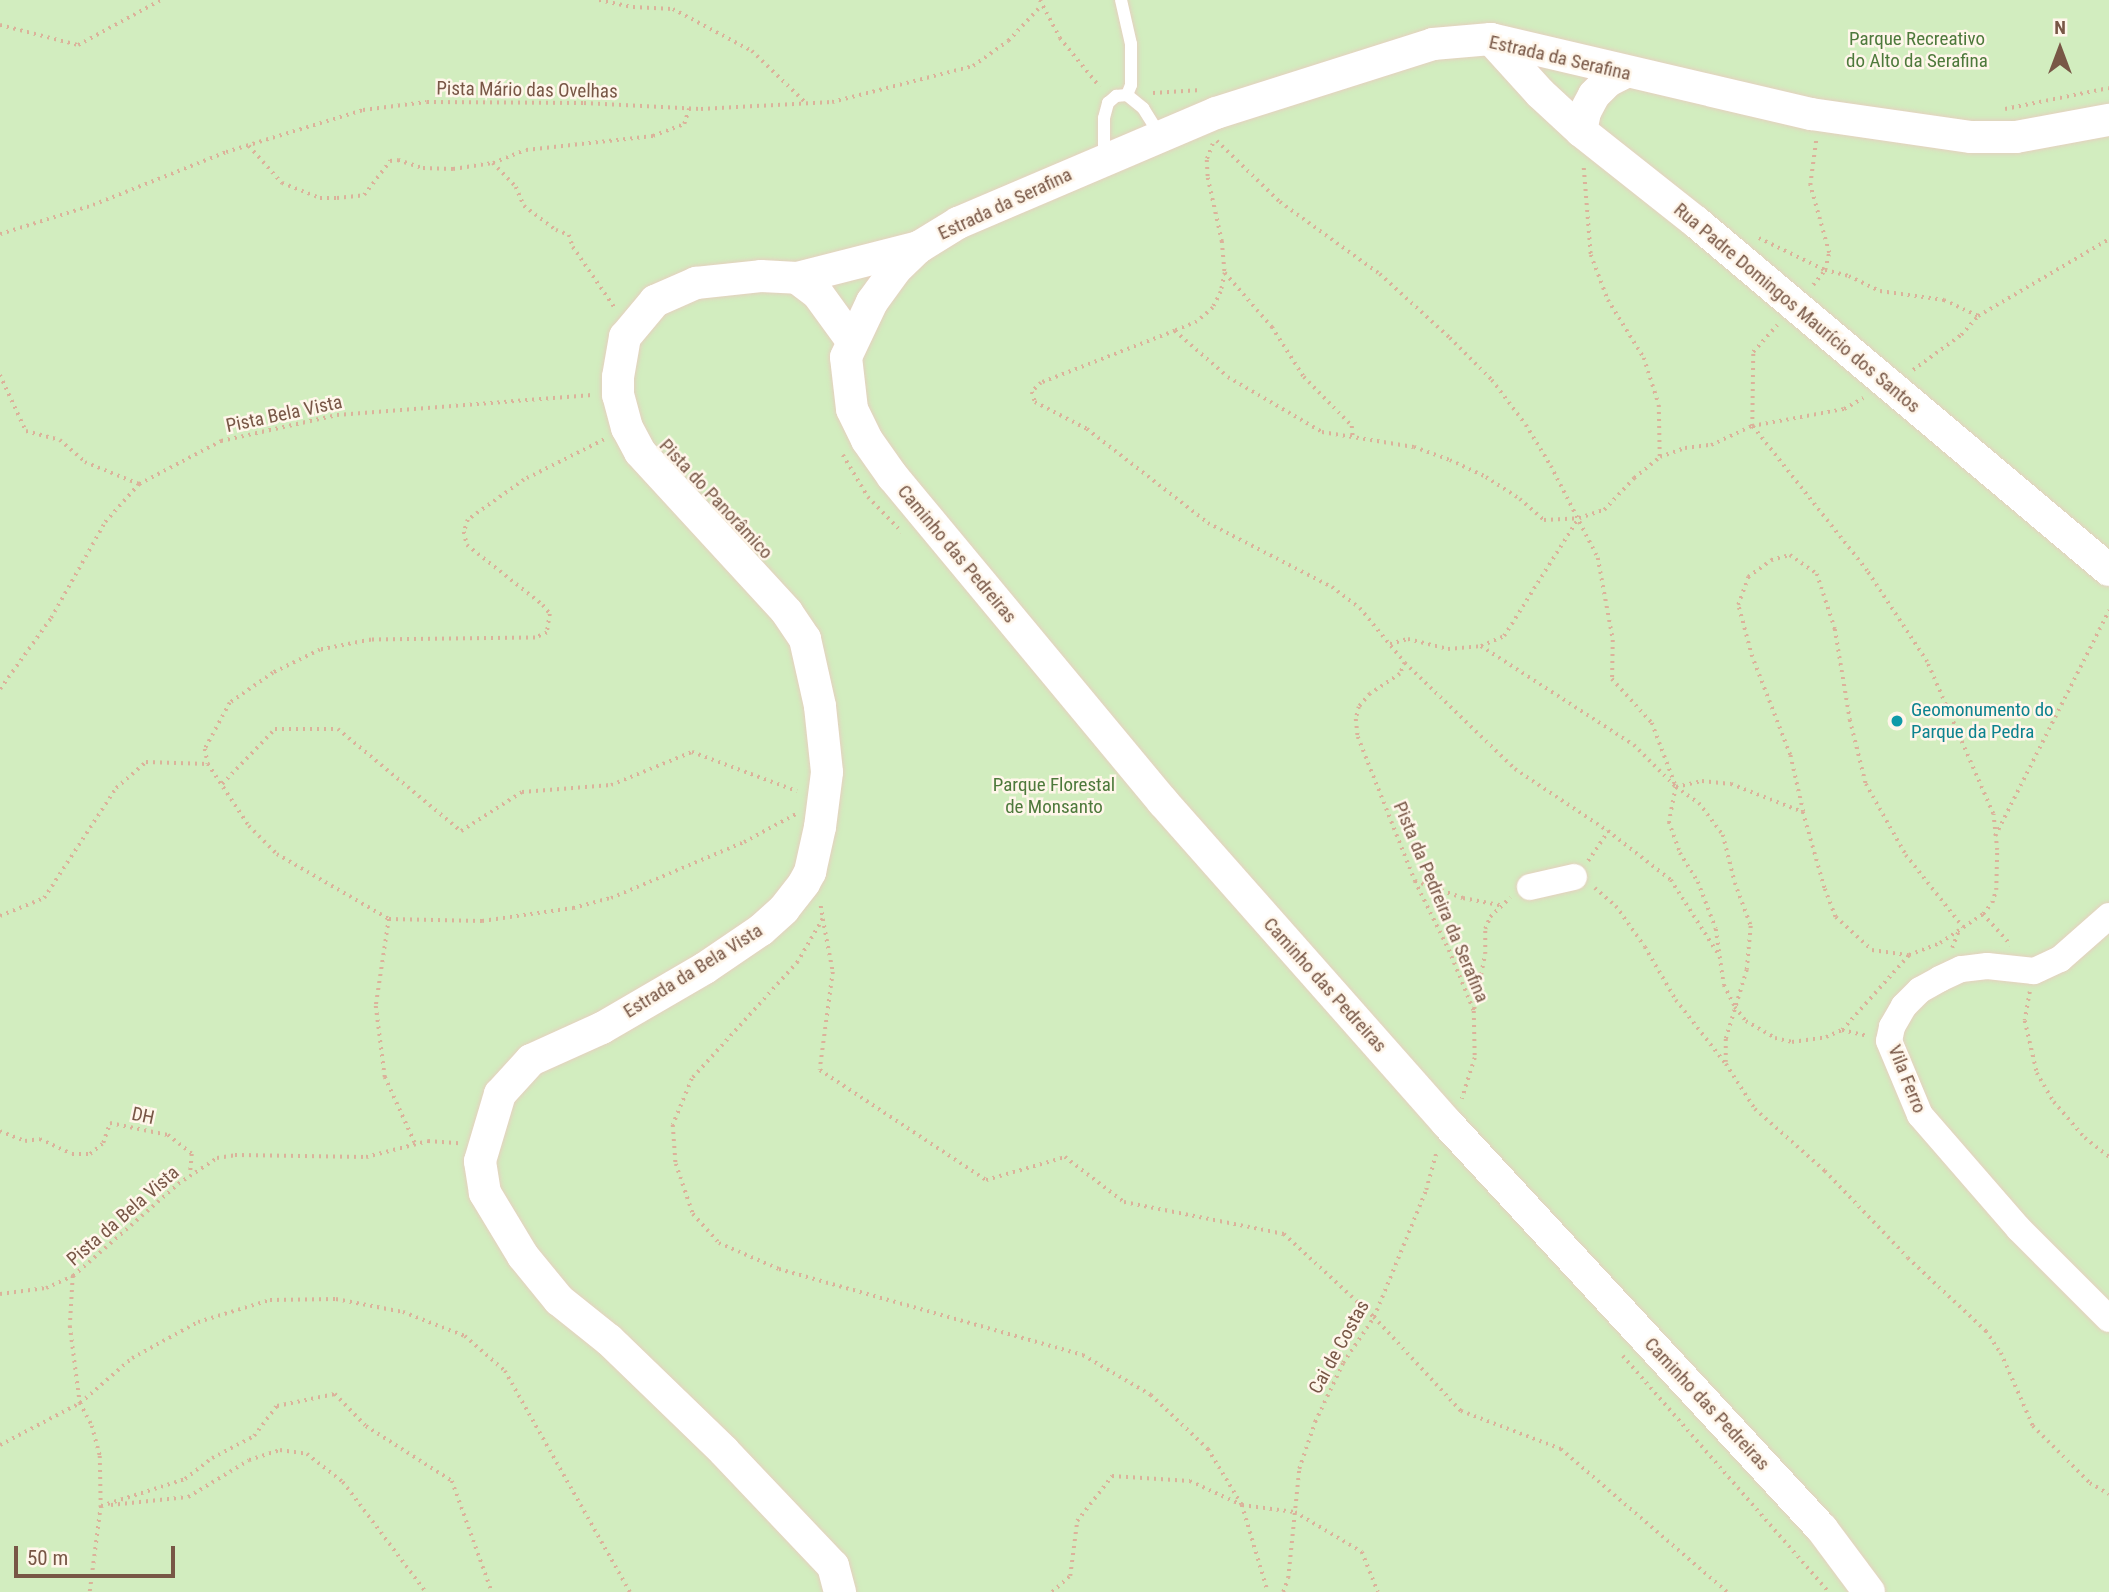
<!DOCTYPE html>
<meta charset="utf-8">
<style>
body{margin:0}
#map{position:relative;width:2109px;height:1592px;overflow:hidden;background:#fef3e2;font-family:"Roboto Condensed",sans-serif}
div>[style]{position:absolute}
.green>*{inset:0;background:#d2edbf}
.path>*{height:3.5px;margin-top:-1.75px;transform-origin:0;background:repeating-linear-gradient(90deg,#dbb29a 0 2px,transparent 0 7px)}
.roads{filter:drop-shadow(0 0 2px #e5d0bf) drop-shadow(0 0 2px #e5d0bf)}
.service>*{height:12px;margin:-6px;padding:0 6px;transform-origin:6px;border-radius:6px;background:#fff}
.minor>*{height:26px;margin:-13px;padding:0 13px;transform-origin:13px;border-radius:13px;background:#fff}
.tertiary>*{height:32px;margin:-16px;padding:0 16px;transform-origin:16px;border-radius:16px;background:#fff}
.dots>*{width:19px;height:19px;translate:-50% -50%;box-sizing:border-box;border:4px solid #fff6ea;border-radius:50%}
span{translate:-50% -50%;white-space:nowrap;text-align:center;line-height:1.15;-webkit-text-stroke:5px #fff6ea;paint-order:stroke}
.park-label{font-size:19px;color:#4d793b}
.street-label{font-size:19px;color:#785746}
.culture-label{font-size:19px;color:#0d838f}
.left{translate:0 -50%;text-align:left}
.north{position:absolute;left:2025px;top:14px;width:70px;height:70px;-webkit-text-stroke:5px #fff6ea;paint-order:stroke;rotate:0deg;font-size:19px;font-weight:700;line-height:28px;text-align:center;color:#785746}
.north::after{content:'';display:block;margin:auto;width:24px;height:32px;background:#785746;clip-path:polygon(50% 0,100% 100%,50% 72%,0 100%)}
.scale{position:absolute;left:14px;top:1546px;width:161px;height:32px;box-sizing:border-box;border:4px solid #785746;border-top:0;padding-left:9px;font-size:21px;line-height:24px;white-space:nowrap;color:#785746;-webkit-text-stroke:5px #fff6ea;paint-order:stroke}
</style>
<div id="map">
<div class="green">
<div style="clip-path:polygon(0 0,2109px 0,2109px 1592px,0 1592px)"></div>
</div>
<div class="path">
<div style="left:599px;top:0;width:35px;rotate:12deg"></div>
<div style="left:633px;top:7px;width:40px;rotate:2.9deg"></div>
<div style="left:673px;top:9px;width:89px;rotate:28deg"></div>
<div style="left:752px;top:51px;width:75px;rotate:43.9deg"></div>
<div style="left:1040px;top:0;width:43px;rotate:62.2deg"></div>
<div style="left:1060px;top:38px;width:63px;rotate:50.8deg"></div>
<div style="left:0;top:25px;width:81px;rotate:14.4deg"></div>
<div style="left:78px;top:45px;width:94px;rotate:-28.5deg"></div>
<div style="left:1153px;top:93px;width:48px;rotate:-3.6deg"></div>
<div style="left:2005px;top:109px;width:106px;rotate:-11.4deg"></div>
<div style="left:1217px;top:141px;width:88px;rotate:44.1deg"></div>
<div style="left:1280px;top:202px;width:123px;rotate:35.8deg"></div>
<div style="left:1380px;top:274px;width:95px;rotate:42.4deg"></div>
<div style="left:1450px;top:338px;width:59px;rotate:45deg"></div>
<div style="left:1492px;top:380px;width:56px;rotate:52.9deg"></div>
<div style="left:1526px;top:425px;width:48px;rotate:58.6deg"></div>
<div style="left:1551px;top:466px;width:103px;rotate:62.9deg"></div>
<div style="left:1598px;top:558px;width:83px;rotate:79.6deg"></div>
<div style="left:1613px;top:640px;width:39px;rotate:91deg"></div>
<div style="left:1612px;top:679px;width:59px;rotate:47.7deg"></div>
<div style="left:1652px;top:723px;width:68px;rotate:69.4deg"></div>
<div style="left:1676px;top:787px;width:36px;rotate:101deg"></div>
<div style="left:1669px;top:822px;width:33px;rotate:70deg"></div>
<div style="left:1680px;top:853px;width:34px;rotate:58deg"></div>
<div style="left:1698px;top:882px;width:50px;rotate:69deg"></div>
<div style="left:1716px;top:929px;width:57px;rotate:81.9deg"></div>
<div style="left:1724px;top:985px;width:25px;rotate:63deg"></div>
<div style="left:1735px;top:1007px;width:18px;rotate:52deg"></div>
<div style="left:1746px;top:1021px;width:34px;rotate:30deg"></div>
<div style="left:1775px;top:1038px;width:17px;rotate:13deg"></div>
<div style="left:1792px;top:1042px;width:34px;rotate:-8deg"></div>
<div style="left:1826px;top:1037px;width:17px;rotate:-24deg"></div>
<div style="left:1842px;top:1030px;width:101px;rotate:-48.2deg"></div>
<div style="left:1213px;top:144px;width:17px;rotate:111deg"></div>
<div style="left:1207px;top:160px;width:18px;rotate:87deg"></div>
<div style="left:1208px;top:178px;width:65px;rotate:77.5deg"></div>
<div style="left:1222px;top:241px;width:32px;rotate:85deg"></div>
<div style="left:1225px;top:273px;width:19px;rotate:102deg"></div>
<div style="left:1221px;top:292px;width:18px;rotate:117deg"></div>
<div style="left:1213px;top:308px;width:21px;rotate:139deg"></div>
<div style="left:1197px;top:322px;width:24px;rotate:158deg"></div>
<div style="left:1175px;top:331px;width:144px;rotate:158.8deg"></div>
<div style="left:1041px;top:383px;width:13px;rotate:135deg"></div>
<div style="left:1032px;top:392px;width:10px;rotate:73deg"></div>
<div style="left:1035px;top:402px;width:59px;rotate:27.4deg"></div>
<div style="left:1087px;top:429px;width:153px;rotate:37.8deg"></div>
<div style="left:1208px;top:523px;width:140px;rotate:27.3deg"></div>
<div style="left:1332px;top:587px;width:35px;rotate:37deg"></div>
<div style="left:1360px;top:608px;width:71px;rotate:50.7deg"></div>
<div style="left:1405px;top:663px;width:153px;rotate:43.9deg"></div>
<div style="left:1515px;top:769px;width:112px;rotate:33.7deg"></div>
<div style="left:1608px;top:831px;width:80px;rotate:37.9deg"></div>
<div style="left:1671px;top:880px;width:89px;rotate:57.4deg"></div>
<div style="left:249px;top:146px;width:50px;rotate:48.3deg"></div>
<div style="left:282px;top:183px;width:41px;rotate:21.5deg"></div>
<div style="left:320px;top:198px;width:17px"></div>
<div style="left:337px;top:198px;width:27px;rotate:-6deg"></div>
<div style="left:364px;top:195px;width:43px;rotate:-52.6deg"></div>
<div style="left:390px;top:161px;width:8px;rotate:-7deg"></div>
<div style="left:398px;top:160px;width:26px;rotate:18deg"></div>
<div style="left:423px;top:168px;width:30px;rotate:2deg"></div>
<div style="left:453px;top:169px;width:40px;rotate:-8.5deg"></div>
<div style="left:493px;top:163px;width:35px;rotate:-22deg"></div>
<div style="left:526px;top:150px;width:128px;rotate:-6.3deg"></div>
<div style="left:653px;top:136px;width:33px;rotate:-21deg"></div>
<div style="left:684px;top:124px;width:16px;rotate:-72deg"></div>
<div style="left:493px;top:163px;width:33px;rotate:46deg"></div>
<div style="left:516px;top:187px;width:21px;rotate:67deg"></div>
<div style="left:524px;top:206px;width:40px;rotate:37deg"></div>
<div style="left:556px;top:230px;width:14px;rotate:21deg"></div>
<div style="left:569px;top:235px;width:13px;rotate:72deg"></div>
<div style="left:573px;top:247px;width:74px;rotate:55.5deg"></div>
<div style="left:1584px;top:168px;width:87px;rotate:85.4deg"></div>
<div style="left:1591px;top:255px;width:48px;rotate:69.3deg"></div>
<div style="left:1608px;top:300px;width:68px;rotate:58.2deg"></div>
<div style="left:1644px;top:358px;width:49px;rotate:72.3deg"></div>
<div style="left:1659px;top:405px;width:52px;rotate:88.9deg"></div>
<div style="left:0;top:234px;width:97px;rotate:-17.3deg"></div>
<div style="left:93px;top:205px;width:143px;rotate:-21.7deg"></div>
<div style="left:226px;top:152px;width:143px;rotate:-17deg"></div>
<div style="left:363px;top:110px;width:64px;rotate:-7.1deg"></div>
<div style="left:427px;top:102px;width:157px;rotate:0.4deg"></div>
<div style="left:584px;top:103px;width:117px;rotate:2.9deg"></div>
<div style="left:701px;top:109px;width:131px;rotate:-3.1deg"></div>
<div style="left:832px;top:102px;width:146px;rotate:-14.3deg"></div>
<div style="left:973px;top:66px;width:43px;rotate:-35.5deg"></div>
<div style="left:1008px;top:41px;width:48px;rotate:-46.7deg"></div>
<div style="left:1759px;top:238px;width:73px;rotate:25.9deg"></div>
<div style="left:1825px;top:270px;width:25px;rotate:14deg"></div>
<div style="left:1849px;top:276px;width:34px;rotate:26deg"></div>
<div style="left:1880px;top:291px;width:65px;rotate:8deg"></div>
<div style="left:1944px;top:300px;width:38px;rotate:25deg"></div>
<div style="left:1225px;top:273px;width:72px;rotate:49deg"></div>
<div style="left:1272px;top:327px;width:59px;rotate:57.4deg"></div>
<div style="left:1304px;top:377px;width:69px;rotate:45.6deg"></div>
<div style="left:1352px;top:426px;width:12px;rotate:85deg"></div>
<div style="left:1813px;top:285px;width:19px;rotate:-51deg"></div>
<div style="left:1825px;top:270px;width:17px;rotate:-77deg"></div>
<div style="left:1829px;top:253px;width:71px;rotate:-105.6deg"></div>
<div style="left:1810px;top:185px;width:45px;rotate:-82.4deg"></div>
<div style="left:1175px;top:331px;width:70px;rotate:41deg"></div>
<div style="left:1228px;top:377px;width:109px;rotate:30.3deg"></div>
<div style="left:1322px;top:432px;width:93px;rotate:9.3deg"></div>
<div style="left:1414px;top:447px;width:38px;rotate:20deg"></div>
<div style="left:1450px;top:460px;width:40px;rotate:25deg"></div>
<div style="left:1486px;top:477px;width:40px;rotate:32.9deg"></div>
<div style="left:1520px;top:499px;width:32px;rotate:41deg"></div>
<div style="left:1544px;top:520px;width:35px;rotate:-3deg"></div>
<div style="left:1579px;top:518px;width:26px;rotate:-18deg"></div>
<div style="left:1604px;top:510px;width:44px;rotate:-46.8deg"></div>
<div style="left:1634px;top:478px;width:33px;rotate:-39deg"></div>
<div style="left:1660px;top:457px;width:27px;rotate:-20deg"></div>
<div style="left:1685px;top:448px;width:26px;rotate:-7deg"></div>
<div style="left:1711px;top:445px;width:45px;rotate:-24.9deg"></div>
<div style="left:1752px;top:426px;width:94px;rotate:-10.5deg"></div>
<div style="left:1844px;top:409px;width:22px;rotate:-30deg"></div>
<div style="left:1913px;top:370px;width:59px;rotate:-36.1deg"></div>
<div style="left:1961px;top:335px;width:25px;rotate:-48deg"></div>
<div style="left:1978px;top:316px;width:152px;rotate:-30.4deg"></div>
<div style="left:0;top:375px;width:62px;rotate:65.1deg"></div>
<div style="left:26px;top:431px;width:35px;rotate:15deg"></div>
<div style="left:60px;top:440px;width:33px;rotate:41deg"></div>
<div style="left:85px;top:462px;width:58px;rotate:22.2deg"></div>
<div style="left:604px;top:440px;width:89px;rotate:153.4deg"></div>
<div style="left:524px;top:480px;width:69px;rotate:144.5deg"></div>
<div style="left:468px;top:520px;width:13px;rotate:108deg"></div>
<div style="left:464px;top:532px;width:13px;rotate:77deg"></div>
<div style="left:467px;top:545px;width:97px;rotate:38.3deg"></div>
<div style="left:543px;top:605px;width:11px;rotate:52deg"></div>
<div style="left:550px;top:614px;width:19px;rotate:99deg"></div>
<div style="left:547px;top:633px;width:13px;rotate:157deg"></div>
<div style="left:535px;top:638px;width:164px;rotate:179.3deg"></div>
<div style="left:371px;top:640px;width:52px;rotate:168.9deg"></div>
<div style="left:320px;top:650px;width:52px;rotate:153.9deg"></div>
<div style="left:273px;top:673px;width:52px;rotate:145.1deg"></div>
<div style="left:230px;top:703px;width:52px;rotate:118.5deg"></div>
<div style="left:205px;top:749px;width:15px;rotate:79deg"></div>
<div style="left:208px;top:764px;width:74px;rotate:56.5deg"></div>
<div style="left:249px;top:826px;width:40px;rotate:45deg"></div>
<div style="left:277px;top:854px;width:129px;rotate:30.1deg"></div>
<div style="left:389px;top:919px;width:93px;rotate:1.2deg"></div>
<div style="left:482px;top:921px;width:92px;rotate:-8.1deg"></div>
<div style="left:573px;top:908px;width:39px;rotate:-15deg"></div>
<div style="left:611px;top:898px;width:144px;rotate:-22.8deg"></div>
<div style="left:744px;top:842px;width:59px;rotate:-28.3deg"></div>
<div style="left:843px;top:455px;width:49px;rotate:59.2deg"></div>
<div style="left:868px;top:497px;width:49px;rotate:45.8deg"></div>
<div style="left:1390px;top:644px;width:19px;rotate:-16deg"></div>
<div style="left:1408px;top:639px;width:41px;rotate:14deg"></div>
<div style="left:1448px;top:649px;width:33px;rotate:-5deg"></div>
<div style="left:1481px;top:646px;width:25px;rotate:-23deg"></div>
<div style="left:1504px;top:636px;width:138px;rotate:-57.7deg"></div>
<div style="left:1481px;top:646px;width:182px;rotate:32.9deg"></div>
<div style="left:1634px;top:745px;width:59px;rotate:45deg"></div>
<div style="left:1676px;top:787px;width:28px;rotate:35deg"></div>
<div style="left:1699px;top:803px;width:40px;rotate:53deg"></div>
<div style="left:1723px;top:835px;width:49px;rotate:76deg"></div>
<div style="left:1735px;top:883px;width:46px;rotate:69.6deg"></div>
<div style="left:1751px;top:926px;width:44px;rotate:95.2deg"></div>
<div style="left:1747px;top:970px;width:72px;rotate:106.9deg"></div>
<div style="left:1726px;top:1039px;width:23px;rotate:90deg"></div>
<div style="left:1405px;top:663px;width:12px;rotate:114deg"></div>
<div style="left:1400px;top:674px;width:36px;rotate:146deg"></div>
<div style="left:1370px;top:694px;width:17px;rotate:130deg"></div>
<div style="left:1359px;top:707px;width:12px;rotate:104deg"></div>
<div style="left:1356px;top:719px;width:18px;rotate:84deg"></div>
<div style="left:1358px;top:737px;width:155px;rotate:68.4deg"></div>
<div style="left:1415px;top:881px;width:77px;rotate:63.8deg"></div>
<div style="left:1449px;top:950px;width:66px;rotate:67.7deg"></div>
<div style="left:1474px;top:1011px;width:47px;rotate:88.8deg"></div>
<div style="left:1475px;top:1058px;width:43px;rotate:107.6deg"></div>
<div style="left:0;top:689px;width:87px;rotate:-54.3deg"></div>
<div style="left:51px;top:618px;width:110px;rotate:-60.6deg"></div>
<div style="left:105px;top:522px;width:51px;rotate:-48.2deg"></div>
<div style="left:139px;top:484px;width:93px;rotate:-27.7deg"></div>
<div style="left:221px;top:441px;width:119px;rotate:-12.6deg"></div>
<div style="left:337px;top:415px;width:256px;rotate:-4.5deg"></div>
<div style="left:222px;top:784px;width:76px;rotate:-46.1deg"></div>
<div style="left:275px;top:729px;width:63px"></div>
<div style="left:338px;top:729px;width:160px;rotate:39.7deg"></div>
<div style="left:461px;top:831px;width:72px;rotate:-32.6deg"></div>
<div style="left:522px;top:792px;width:89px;rotate:-4.5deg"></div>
<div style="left:611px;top:785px;width:87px;rotate:-22.2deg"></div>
<div style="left:692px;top:752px;width:112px;rotate:20.4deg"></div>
<div style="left:1676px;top:787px;width:27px;rotate:-13deg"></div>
<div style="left:1702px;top:781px;width:29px;rotate:6deg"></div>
<div style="left:1731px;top:784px;width:77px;rotate:21.3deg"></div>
<div style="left:1803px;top:812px;width:80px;rotate:74.1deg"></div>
<div style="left:1825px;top:889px;width:30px;rotate:69deg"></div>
<div style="left:1836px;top:917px;width:49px;rotate:42.5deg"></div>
<div style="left:1872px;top:950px;width:37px;rotate:8deg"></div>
<div style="left:1909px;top:955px;width:33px;rotate:-21deg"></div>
<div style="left:1940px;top:943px;width:52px;rotate:-34deg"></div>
<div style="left:1983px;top:914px;width:14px;rotate:-51deg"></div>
<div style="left:1992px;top:903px;width:14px;rotate:-73deg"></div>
<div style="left:1996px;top:890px;width:40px;rotate:-88.6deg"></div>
<div style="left:1997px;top:850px;width:36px;rotate:-96deg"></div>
<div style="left:1993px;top:814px;width:166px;rotate:-113.5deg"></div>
<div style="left:1927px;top:662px;width:109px;rotate:-123.4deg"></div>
<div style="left:1867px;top:571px;width:185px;rotate:-128.4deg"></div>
<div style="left:1752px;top:426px;width:74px;rotate:-89.2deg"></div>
<div style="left:1753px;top:352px;width:36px;rotate:-48deg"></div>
<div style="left:1803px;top:812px;width:58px;rotate:-102.8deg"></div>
<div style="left:1790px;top:755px;width:105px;rotate:-111.2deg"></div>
<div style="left:1752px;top:657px;width:54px;rotate:-105.1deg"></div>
<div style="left:1738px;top:605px;width:30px;rotate:-70deg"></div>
<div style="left:1748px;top:577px;width:29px;rotate:-36deg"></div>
<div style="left:1771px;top:560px;width:20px;rotate:-15deg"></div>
<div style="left:1790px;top:555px;width:33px;rotate:35deg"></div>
<div style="left:1817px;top:574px;width:58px;rotate:71.9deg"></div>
<div style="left:1835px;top:629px;width:92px;rotate:80.6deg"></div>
<div style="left:1850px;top:720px;width:66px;rotate:76deg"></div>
<div style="left:1866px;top:784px;width:81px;rotate:60.6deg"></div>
<div style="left:1906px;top:855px;width:92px;rotate:51.6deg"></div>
<div style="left:1995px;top:836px;width:253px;rotate:-63.2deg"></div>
<div style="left:1588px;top:861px;width:36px;rotate:-56deg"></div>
<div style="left:1415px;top:881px;width:51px;rotate:19.5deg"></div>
<div style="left:1463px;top:898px;width:38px;rotate:11deg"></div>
<div style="left:1595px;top:888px;width:28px;rotate:41deg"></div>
<div style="left:1616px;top:906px;width:50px;rotate:54.7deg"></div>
<div style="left:1645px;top:947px;width:61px;rotate:59.7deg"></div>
<div style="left:1676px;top:1000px;width:81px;rotate:52deg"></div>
<div style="left:1726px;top:1064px;width:54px;rotate:57.2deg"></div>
<div style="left:1755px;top:1109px;width:94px;rotate:41.5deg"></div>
<div style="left:1825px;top:1171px;width:120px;rotate:46.3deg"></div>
<div style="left:1908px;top:1258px;width:107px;rotate:43.1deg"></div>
<div style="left:1986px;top:1331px;width:27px;rotate:56deg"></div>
<div style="left:2001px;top:1353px;width:80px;rotate:66.3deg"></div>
<div style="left:2033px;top:1426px;width:81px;rotate:45deg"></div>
<div style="left:2090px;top:1483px;width:22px;rotate:30deg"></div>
<div style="left:821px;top:906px;width:13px;rotate:81deg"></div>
<div style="left:823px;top:919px;width:50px;rotate:120.2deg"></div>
<div style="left:798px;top:962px;width:158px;rotate:132.2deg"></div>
<div style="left:692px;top:1079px;width:50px;rotate:112.4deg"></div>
<div style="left:673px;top:1125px;width:39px;rotate:86deg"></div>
<div style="left:676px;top:1164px;width:53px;rotate:71.2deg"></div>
<div style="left:693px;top:1214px;width:39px;rotate:48deg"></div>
<div style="left:719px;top:1243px;width:65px;rotate:23.4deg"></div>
<div style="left:779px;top:1269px;width:316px;rotate:15.8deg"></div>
<div style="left:1083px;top:1355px;width:79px;rotate:30.5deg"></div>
<div style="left:1151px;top:1395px;width:79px;rotate:43.5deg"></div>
<div style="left:1208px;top:1449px;width:66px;rotate:58.7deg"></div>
<div style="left:1242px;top:1505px;width:91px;rotate:73.4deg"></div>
<div style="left:1983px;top:914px;width:42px;rotate:47.9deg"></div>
<div style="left:0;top:916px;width:48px;rotate:-22.2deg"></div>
<div style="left:44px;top:898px;width:131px;rotate:-56.8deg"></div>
<div style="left:116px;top:788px;width:40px;rotate:-41deg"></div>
<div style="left:146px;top:762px;width:62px;rotate:1.8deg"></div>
<div style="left:389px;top:919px;width:88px;rotate:98.5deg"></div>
<div style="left:376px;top:1006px;width:72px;rotate:82.8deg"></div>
<div style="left:385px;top:1077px;width:72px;rotate:65.6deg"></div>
<div style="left:823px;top:919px;width:54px;rotate:79.3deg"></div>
<div style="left:833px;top:972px;width:99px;rotate:97.6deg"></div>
<div style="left:820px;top:1070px;width:199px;rotate:33.5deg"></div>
<div style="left:986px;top:1180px;width:82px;rotate:-16.2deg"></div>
<div style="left:1065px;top:1157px;width:74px;rotate:37.3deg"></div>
<div style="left:1124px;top:1202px;width:163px;rotate:11.3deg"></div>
<div style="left:1284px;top:1234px;width:122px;rotate:42.7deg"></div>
<div style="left:1374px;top:1317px;width:128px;rotate:47.2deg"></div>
<div style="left:1461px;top:1411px;width:107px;rotate:20.8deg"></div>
<div style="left:1561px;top:1449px;width:219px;rotate:40.7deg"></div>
<div style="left:1952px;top:948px;width:17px;rotate:-69deg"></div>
<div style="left:2030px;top:992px;width:29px;rotate:100deg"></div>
<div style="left:2025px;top:1021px;width:53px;rotate:77deg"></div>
<div style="left:2037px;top:1073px;width:34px;rotate:60deg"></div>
<div style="left:2054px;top:1102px;width:48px;rotate:49.3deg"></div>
<div style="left:2085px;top:1138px;width:31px;rotate:38deg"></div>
<div style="left:1474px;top:1009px;width:56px;rotate:-78.7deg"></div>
<div style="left:1485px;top:954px;width:25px;rotate:-90deg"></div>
<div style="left:1485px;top:929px;width:13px;rotate:-67deg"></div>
<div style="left:1490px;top:917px;width:28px;rotate:-44deg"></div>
<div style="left:1842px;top:1030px;width:26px;rotate:13deg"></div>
<div style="left:0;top:1131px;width:27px;rotate:22deg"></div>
<div style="left:25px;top:1141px;width:15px;rotate:-8deg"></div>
<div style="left:40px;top:1139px;width:35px;rotate:25deg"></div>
<div style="left:72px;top:1154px;width:18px"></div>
<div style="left:90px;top:1154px;width:17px;rotate:-40deg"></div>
<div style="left:103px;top:1143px;width:21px;rotate:-71deg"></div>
<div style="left:110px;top:1123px;width:59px;rotate:11.7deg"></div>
<div style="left:168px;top:1135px;width:31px;rotate:38deg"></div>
<div style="left:192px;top:1154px;width:21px;rotate:95deg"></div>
<div style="left:73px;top:1276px;width:50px;rotate:93.4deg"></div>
<div style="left:70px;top:1326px;width:78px;rotate:82.6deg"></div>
<div style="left:80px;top:1403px;width:26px;rotate:62deg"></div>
<div style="left:92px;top:1426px;width:31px;rotate:75deg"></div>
<div style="left:100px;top:1456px;width:50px;rotate:88.9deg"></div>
<div style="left:101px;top:1506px;width:87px;rotate:97.3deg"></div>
<div style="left:0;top:1294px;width:46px;rotate:-7.4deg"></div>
<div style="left:46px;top:1288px;width:30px;rotate:-24deg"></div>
<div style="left:73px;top:1276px;width:140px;rotate:-41.2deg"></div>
<div style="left:178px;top:1184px;width:47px;rotate:-33.7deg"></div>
<div style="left:217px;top:1158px;width:18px;rotate:-9deg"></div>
<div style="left:235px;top:1155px;width:131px;rotate:0.9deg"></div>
<div style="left:366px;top:1157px;width:64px;rotate:-14.5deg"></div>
<div style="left:428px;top:1141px;width:31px;rotate:4deg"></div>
<div style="left:1623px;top:1356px;width:313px;rotate:48.9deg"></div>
<div style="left:0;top:1445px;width:90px;rotate:-27.7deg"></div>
<div style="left:80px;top:1403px;width:69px;rotate:-40.9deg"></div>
<div style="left:132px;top:1358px;width:75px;rotate:-28.6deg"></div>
<div style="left:198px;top:1322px;width:75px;rotate:-17deg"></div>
<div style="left:270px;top:1300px;width:66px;rotate:-0.9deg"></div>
<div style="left:336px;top:1299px;width:68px;rotate:11deg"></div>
<div style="left:403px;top:1312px;width:66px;rotate:21.2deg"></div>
<div style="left:465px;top:1336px;width:53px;rotate:41.2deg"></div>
<div style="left:505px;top:1371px;width:254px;rotate:60.5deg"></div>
<div style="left:111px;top:1505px;width:77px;rotate:-5.9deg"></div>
<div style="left:188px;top:1497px;width:71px;rotate:-31.2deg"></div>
<div style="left:249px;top:1460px;width:33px;rotate:-18deg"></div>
<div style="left:280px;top:1450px;width:27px;rotate:8deg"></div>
<div style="left:307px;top:1454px;width:46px;rotate:37.9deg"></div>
<div style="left:343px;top:1482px;width:138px;rotate:53deg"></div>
<div style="left:101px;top:1506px;width:88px;rotate:-17.8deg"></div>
<div style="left:185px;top:1479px;width:34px;rotate:-38deg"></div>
<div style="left:212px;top:1458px;width:47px;rotate:-27.6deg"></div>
<div style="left:254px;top:1436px;width:38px;rotate:-53deg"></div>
<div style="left:277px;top:1406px;width:59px;rotate:-11.7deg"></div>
<div style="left:335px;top:1394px;width:45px;rotate:45.9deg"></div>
<div style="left:366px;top:1426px;width:102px;rotate:32.6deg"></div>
<div style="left:452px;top:1481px;width:118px;rotate:70.2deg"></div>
<div style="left:1052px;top:1592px;width:24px;rotate:-42deg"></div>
<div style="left:1070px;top:1576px;width:55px;rotate:-82.7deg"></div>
<div style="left:1077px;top:1521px;width:57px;rotate:-52.1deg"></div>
<div style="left:1112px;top:1476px;width:78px;rotate:3.7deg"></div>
<div style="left:1190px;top:1481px;width:57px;rotate:24.8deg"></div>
<div style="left:1242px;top:1505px;width:53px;rotate:7.5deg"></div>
<div style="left:1295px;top:1512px;width:78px;rotate:30.8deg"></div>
<div style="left:1362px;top:1552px;width:43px;rotate:68.2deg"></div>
<div style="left:1283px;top:1592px;width:15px;rotate:-70deg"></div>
<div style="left:1288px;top:1578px;width:110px;rotate:-84.2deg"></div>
<div style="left:1299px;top:1469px;width:50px;rotate:-71.2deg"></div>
<div style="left:1315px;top:1422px;width:65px;rotate:-64.6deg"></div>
<div style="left:1343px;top:1363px;width:55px;rotate:-56deg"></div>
<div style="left:1374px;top:1317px;width:137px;rotate:-67.7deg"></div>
<div style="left:1426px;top:1190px;width:41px;rotate:-74.6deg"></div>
</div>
<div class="roads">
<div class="service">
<div style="left:1121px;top:0;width:45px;rotate:77.2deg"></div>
<div style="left:1131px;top:44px;width:41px;rotate:90deg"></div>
<div style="left:1131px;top:85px;width:11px;rotate:112deg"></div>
<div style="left:1104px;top:157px;width:39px;rotate:-90deg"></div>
<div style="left:1104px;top:118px;width:16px;rotate:-75deg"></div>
<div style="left:1108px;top:103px;width:11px;rotate:-41deg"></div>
<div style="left:1116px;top:96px;width:11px;rotate:-5deg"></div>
<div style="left:1127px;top:95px;width:21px;rotate:39deg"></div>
<div style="left:1143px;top:108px;width:32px;rotate:58deg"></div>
</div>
<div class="minor">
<div style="left:1530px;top:887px;width:45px;rotate:-12.8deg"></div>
<div style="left:2109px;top:916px;width:65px;rotate:138.7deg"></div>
<div style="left:2060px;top:959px;width:29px;rotate:155deg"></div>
<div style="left:2034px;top:971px;width:47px;rotate:-173.9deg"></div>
<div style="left:1987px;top:966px;width:26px;rotate:173deg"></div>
<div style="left:1961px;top:969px;width:23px;rotate:155deg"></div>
<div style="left:1940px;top:979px;width:23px;rotate:151deg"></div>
<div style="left:1920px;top:990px;width:23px;rotate:135deg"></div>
<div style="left:1904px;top:1006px;width:24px;rotate:120deg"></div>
<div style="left:1892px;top:1027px;width:14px;rotate:102deg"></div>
<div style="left:1889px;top:1041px;width:80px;rotate:67.3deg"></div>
<div style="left:1920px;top:1115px;width:151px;rotate:49deg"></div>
<div style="left:2019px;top:1229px;width:127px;rotate:45deg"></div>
</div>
<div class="tertiary">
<div style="left:1491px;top:39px;width:73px;rotate:47.8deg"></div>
<div style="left:1540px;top:93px;width:56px;rotate:42.8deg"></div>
<div style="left:1581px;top:131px;width:147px;rotate:38.4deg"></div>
<div style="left:1696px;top:222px;width:540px;rotate:40.12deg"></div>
<div style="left:1581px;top:131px;width:19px;rotate:-78deg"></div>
<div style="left:1585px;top:112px;width:19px;rotate:-62deg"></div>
<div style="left:1594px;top:95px;width:20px;rotate:-45deg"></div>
<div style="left:1608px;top:81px;width:20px;rotate:-27deg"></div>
<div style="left:797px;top:278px;width:26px;rotate:37deg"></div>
<div style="left:818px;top:294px;width:58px;rotate:54.1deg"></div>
<div style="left:840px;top:1592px;width:27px;rotate:-105deg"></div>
<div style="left:833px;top:1566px;width:158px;rotate:-133.5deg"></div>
<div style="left:724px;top:1451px;width:160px;rotate:-136deg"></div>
<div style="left:609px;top:1340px;width:64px;rotate:-141.3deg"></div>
<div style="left:559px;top:1300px;width:57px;rotate:-129.3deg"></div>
<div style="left:523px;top:1256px;width:74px;rotate:-121.1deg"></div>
<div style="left:485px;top:1193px;width:32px;rotate:-99deg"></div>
<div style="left:480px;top:1161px;width:70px;rotate:-73.4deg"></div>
<div style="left:500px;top:1094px;width:46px;rotate:-47.6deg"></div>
<div style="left:531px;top:1060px;width:78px;rotate:-24.3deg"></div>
<div style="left:602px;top:1028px;width:119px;rotate:-30.2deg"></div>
<div style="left:705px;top:968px;width:68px;rotate:-34.2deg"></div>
<div style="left:761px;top:930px;width:31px;rotate:-42deg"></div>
<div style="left:784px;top:909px;width:33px;rotate:-52deg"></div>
<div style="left:804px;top:883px;width:13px;rotate:-61deg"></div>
<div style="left:810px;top:872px;width:46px;rotate:-77.5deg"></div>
<div style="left:820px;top:827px;width:55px;rotate:-82.7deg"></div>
<div style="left:827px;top:772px;width:66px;rotate:-96.1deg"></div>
<div style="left:820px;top:706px;width:69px;rotate:-102.6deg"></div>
<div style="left:805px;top:639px;width:32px;rotate:-124deg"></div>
<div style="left:787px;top:612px;width:217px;rotate:-132.6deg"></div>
<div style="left:640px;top:452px;width:27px;rotate:-118deg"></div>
<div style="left:627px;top:428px;width:34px;rotate:-105deg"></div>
<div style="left:618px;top:395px;width:18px;rotate:-90deg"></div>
<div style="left:618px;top:377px;width:41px;rotate:-80.1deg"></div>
<div style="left:625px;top:337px;width:47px;rotate:-50.2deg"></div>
<div style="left:655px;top:301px;width:45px;rotate:-23.7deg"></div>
<div style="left:696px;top:283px;width:65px;rotate:-6.1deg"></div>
<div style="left:761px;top:276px;width:36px;rotate:3deg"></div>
<div style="left:797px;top:278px;width:126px;rotate:-14.3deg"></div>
<div style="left:1869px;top:1592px;width:79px;rotate:-126.7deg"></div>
<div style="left:1822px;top:1529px;width:553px;rotate:-132.73deg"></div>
<div style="left:1447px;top:1123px;width:429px;rotate:-131.5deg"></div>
<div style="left:1163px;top:802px;width:423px;rotate:-129.7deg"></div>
<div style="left:893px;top:477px;width:45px;rotate:-125.1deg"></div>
<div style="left:867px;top:440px;width:34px;rotate:-116deg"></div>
<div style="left:852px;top:409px;width:52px;rotate:-96.6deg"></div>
<div style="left:846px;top:357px;width:61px;rotate:-64.7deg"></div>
<div style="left:872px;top:302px;width:41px;rotate:-54deg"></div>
<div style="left:896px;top:269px;width:32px;rotate:-44deg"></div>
<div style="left:919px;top:247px;width:46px;rotate:-31.6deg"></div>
<div style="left:958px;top:223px;width:280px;rotate:-23.1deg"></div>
<div style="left:1216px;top:113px;width:228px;rotate:-17.6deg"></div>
<div style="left:1433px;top:44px;width:58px;rotate:-4.9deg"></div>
<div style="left:1491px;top:39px;width:329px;rotate:13.2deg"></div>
<div style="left:1811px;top:114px;width:162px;rotate:8.2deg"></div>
<div style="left:1971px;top:137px;width:45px"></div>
<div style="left:2016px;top:137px;width:95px;rotate:-10.4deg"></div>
</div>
</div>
<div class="dots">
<div style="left:1897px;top:721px;background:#0f9aa8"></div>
</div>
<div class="park-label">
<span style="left:1917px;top:50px">Parque Recreativo<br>do Alto da Serafina</span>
<span style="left:1054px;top:796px">Parque Florestal<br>de Monsanto</span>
</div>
<div class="street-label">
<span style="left:1560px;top:58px;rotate:13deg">Estrada da Serafina</span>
<span style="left:527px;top:90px;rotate:1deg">Pista Mário das Ovelhas</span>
<span style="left:1005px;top:204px;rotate:-25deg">Estrada da Serafina</span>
<span style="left:1797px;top:308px;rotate:40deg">Rua Padre Domingos Maurício dos Santos</span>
<span style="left:284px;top:414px;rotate:-12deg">Pista Bela Vista</span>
<span style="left:716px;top:499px;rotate:47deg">Pista do Panorâmico</span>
<span style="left:957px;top:554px;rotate:50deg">Caminho das Pedreiras</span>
<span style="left:1441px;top:902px;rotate:67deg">Pista da Pedreira da Serafina</span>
<span style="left:693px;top:971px;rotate:-32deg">Estrada da Bela Vista</span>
<span style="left:1325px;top:985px;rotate:48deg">Caminho das Pedreiras</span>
<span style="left:1907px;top:1079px;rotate:68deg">Vila Ferro</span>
<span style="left:143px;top:1116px;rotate:12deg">DH</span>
<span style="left:123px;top:1216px;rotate:-41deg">Pista da Bela Vista</span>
<span style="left:1339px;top:1347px;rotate:-61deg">Cai de Costas</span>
<span style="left:1707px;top:1404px;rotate:47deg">Caminho das Pedreiras</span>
</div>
<div class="culture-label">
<span class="left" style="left:1911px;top:721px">Geomonumento do<br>Parque da Pedra</span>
</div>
<div class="north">N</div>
<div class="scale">50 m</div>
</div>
